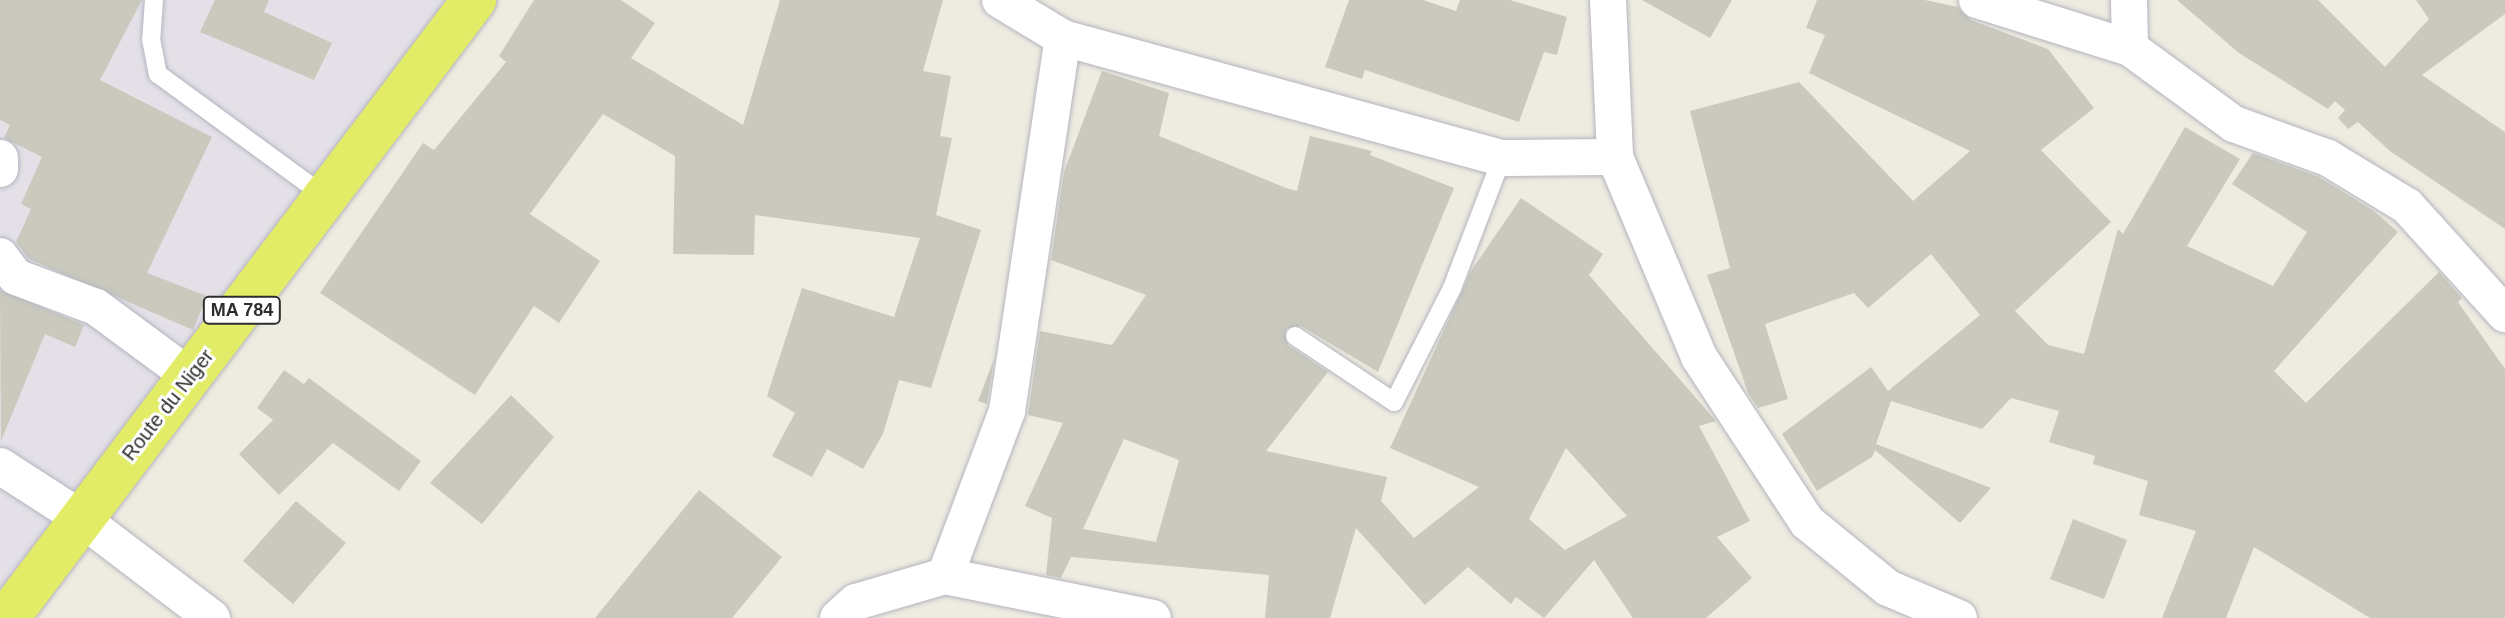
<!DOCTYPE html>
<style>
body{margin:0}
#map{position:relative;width:2505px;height:618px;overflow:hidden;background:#eeece0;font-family:Helvetica,sans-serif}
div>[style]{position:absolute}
.industrial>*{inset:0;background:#e4e0e7}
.building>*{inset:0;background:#cac9be}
.roads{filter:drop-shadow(0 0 2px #b5b4c0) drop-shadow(0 0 2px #b5b4c0)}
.lane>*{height:18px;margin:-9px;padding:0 9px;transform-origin:9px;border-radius:9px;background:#fff}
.street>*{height:36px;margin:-18px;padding:0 18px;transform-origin:18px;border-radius:18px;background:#fff}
.primary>*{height:44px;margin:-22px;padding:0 22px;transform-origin:22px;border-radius:22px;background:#e2ec67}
span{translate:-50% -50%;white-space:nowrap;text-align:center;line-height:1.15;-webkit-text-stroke:6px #fff;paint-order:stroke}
.shield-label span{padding:2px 6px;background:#fff;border:2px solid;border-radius:6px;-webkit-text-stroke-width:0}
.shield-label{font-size:18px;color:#2d2d2d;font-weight:700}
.street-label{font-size:20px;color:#2d2d2d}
</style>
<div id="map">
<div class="industrial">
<div style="clip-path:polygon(0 0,474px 0,0 618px)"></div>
</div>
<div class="building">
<div style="clip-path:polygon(0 0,142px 0,100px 80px,212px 137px,147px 273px,207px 296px,193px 330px,29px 259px,16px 242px,31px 209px,21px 204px,42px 157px,4px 138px,10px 125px,0 120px)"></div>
<div style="clip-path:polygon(215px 0,269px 0,264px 12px,332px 43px,314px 80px,200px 32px)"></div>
<div style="clip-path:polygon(534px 0,621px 0,655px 23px,631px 58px,743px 125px,780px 0,943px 0,923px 71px,951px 76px,940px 136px,952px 138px,936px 215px,981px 230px,931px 388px,899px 380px,883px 434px,863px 469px,827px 449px,812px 477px,772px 456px,795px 413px,767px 396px,802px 288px,894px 317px,920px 238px,755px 215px,754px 255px,673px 254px,675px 156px,603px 114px,530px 214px,600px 261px,559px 323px,534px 306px,475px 395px,320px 293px,423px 143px,434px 150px,506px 62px,499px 56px)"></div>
<div style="clip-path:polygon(1349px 0,1423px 0,1456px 11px,1460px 0,1510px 0,1567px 17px,1557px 55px,1544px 52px,1519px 122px,1365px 70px,1362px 79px,1325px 67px)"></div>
<div style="clip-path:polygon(1642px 0,1732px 0,1710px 38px)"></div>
<div style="clip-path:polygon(1817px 0,1925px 0,1958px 7px,1971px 20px,2048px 49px,2094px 108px,2041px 150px,2111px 222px,2015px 311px,2048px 345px,2084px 354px,2118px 229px,2123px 234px,2185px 127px,2240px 159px,2187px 246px,2273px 286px,2307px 232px,2232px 184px,2253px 153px,2319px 177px,2374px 211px,2398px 232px,2274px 371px,2306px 403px,2439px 272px,2462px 298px,2458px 302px,2505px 369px,2505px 618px,2370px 618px,2254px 547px,2226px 618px,2162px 618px,2196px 531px,2139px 515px,2148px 481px,2093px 464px,2095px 456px,2049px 442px,2059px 411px,2011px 398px,1982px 429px,1891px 401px,1876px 444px,1991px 488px,1960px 523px,1875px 450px,1872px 457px,1817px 491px,1782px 434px,1871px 367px,1888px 391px,1980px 315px,1931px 254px,1868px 308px,1854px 293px,1765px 324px,1788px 399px,1758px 408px,1748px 393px,1707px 275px,1730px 268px,1690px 111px,1799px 82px,1913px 201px,1970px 151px,1809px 73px,1825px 35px,1806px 28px)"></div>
<div style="clip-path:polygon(2177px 0,2318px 0,2385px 67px,2429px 19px,2416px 0,2505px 0,2505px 14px,2422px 75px,2505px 132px,2505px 229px,2390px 151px,2358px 122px,2348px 129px,2338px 118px,2345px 110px,2335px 101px,2328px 109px,2239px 53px)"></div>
<div style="clip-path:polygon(evenodd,1102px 71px,1169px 93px,1159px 136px,1286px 188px,1297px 191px,1310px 136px,1372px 151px,1370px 155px,1454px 188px,1378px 372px,1301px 326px,1286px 329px,1288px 345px,1328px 372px,1266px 451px,1387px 477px,1381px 501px,1414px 538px,1479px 487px,1390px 448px,1471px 271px,1521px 198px,1603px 254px,1589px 275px,1716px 421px,1699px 426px,1750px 521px,1717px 537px,1752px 578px,1706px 618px,1633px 618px,1594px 560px,1544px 618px,1516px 597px,1511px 604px,1468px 567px,1425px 605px,1356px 528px,1330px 618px,1265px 618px,1269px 575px,1071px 557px,1061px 578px,1046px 575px,1052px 518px,1025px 506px,1063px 423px,1028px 415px,1040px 331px,1112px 345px,1146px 295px,1051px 260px,1064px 172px,1102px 71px,1124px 439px,1179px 460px,1156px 542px,1083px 529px,1124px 439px,1102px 71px,1566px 448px,1627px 516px,1565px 550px,1529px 519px,1566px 448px)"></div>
<div style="clip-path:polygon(0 290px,84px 325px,75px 347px,45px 334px,1px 441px)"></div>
<div style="clip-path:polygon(994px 359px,987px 404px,978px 401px)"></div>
<div style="clip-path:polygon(284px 370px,304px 384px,309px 378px,421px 461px,399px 491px,333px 443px,279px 495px,239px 454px,273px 420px,257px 408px)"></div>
<div style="clip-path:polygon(511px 395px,554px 437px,482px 524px,430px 483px)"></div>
<div style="clip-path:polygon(699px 490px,782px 557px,732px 618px,595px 618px)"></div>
<div style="clip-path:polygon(296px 501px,346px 543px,293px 604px,243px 561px)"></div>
<div style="clip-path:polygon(2073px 519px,2127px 540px,2104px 599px,2050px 579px)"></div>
</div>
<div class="roads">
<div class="lane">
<div style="left:154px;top:0;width:39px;rotate:94deg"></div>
<div style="left:151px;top:39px;width:36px;rotate:79deg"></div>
<div style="left:158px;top:74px;width:208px;rotate:36.2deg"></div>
<div style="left:1295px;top:336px;width:119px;rotate:33.7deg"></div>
<div style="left:1394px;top:402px;width:128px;rotate:-63deg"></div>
<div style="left:1452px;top:288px;width:139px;rotate:-69deg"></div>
</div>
<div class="street">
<div style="left:1000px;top:0;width:74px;rotate:31.1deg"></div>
<div style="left:1063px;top:38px;width:455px;rotate:15.3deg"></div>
<div style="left:1502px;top:158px;width:113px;rotate:-0.5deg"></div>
<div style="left:1608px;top:0;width:157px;rotate:87.4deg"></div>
<div style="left:1615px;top:157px;width:217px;rotate:67.2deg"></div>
<div style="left:1699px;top:357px;width:197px;rotate:56.8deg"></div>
<div style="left:1807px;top:522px;width:104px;rotate:39.2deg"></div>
<div style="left:1888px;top:588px;width:77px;rotate:22.9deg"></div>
<div style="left:1977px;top:0;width:160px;rotate:17.4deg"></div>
<div style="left:2130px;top:48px;width:129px;rotate:36.2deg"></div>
<div style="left:2234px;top:124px;width:100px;rotate:19.9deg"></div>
<div style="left:2328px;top:158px;width:92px;rotate:31.3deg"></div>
<div style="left:2407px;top:206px;width:146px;rotate:47.8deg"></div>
<div style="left:2129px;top:0;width:48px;rotate:88.8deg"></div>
<div style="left:0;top:158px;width:11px;rotate:90deg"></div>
<div style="left:0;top:256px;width:26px;rotate:53deg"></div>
<div style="left:16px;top:277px;width:85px;rotate:20.6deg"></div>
<div style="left:96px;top:307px;width:118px;rotate:36.4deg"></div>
<div style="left:0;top:466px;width:94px;rotate:32.8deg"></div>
<div style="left:79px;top:517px;width:167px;rotate:37.2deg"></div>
<div style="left:945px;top:576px;width:212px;rotate:11.4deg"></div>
<div style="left:838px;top:618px;width:24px;rotate:-42deg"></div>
<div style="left:856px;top:602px;width:93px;rotate:-16.3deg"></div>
<div style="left:945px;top:576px;width:176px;rotate:-69.4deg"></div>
<div style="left:1007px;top:411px;width:377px;rotate:-81.5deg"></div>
</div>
<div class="primary">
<div style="left:7px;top:618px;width:775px;rotate:-52.92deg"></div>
</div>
</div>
<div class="shield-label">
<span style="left:242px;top:310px">MA 784</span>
</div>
<div class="street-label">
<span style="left:168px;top:405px;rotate:-52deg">Route du Niger</span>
</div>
</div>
